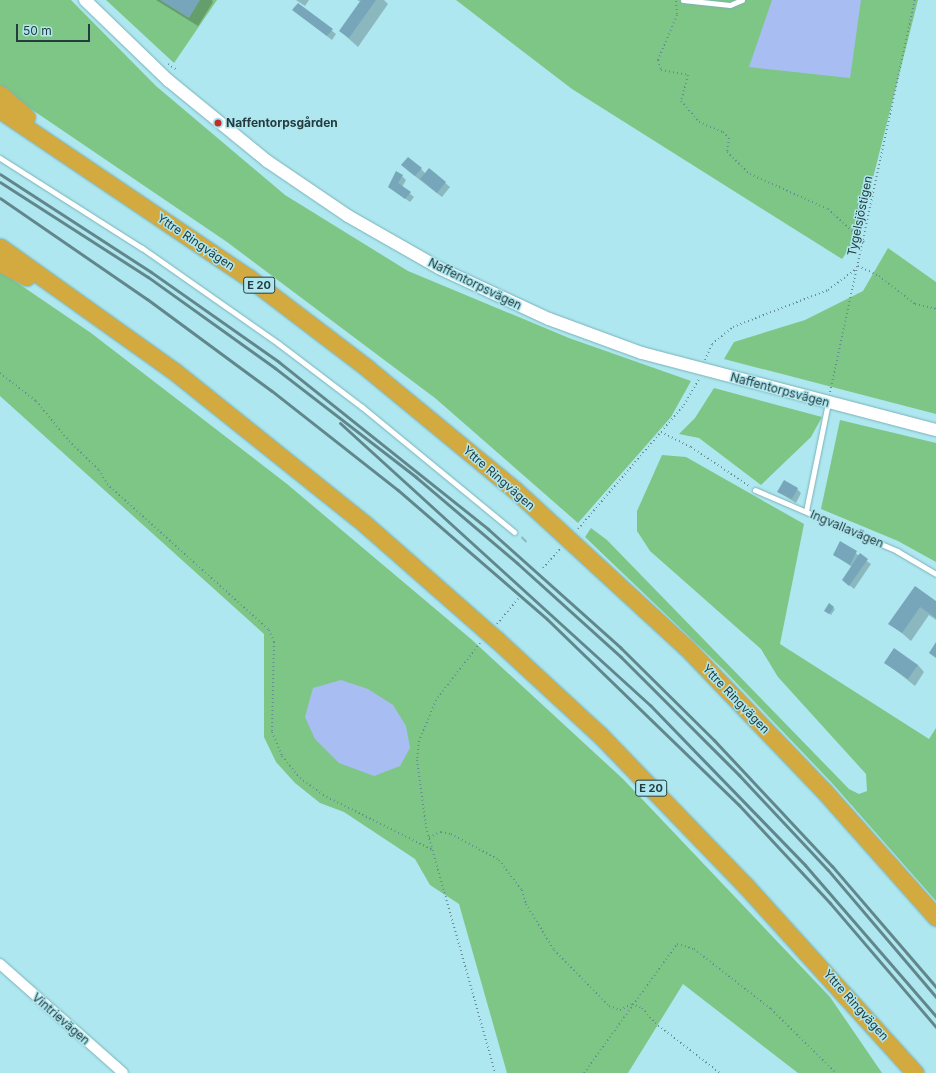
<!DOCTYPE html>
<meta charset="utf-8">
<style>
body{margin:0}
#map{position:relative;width:936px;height:1073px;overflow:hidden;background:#aee7ef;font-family:Inter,sans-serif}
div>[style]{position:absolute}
.green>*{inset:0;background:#7ec685}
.water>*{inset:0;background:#a8bef3}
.shadow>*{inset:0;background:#0003}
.building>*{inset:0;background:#77a6bb}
.path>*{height:2px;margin-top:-1px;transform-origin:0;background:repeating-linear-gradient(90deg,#668d93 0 1px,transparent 0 4px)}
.roads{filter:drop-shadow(0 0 1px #7ab1b9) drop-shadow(0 0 1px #7ab1b9)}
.service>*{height:5px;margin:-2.5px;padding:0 2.5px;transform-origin:2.5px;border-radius:2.5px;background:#fff}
.minor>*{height:10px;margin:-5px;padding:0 5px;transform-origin:5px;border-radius:5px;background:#fff}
.tertiary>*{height:12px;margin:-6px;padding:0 6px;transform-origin:6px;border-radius:6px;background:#fff}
.motorway>*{height:17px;margin:-8.5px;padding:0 8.5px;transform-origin:8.5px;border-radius:8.5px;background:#d3aa40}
.rail>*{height:3px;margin:-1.5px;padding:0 1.5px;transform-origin:1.5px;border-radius:1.5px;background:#61868c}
.dots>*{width:11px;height:11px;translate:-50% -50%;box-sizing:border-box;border:2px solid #aee7ef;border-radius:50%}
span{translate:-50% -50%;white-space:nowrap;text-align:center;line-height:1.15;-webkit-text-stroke:3px #aee7ef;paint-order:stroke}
.shield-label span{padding:1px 3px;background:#aee7ef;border:1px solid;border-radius:3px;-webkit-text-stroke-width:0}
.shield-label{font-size:11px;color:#253c3f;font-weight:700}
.poi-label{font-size:12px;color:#253c3f;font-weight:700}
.left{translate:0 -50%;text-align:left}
.street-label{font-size:12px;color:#253c3f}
.scale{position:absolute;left:16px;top:24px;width:74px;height:18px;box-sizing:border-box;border:2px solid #253c3f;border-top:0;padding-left:5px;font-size:12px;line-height:14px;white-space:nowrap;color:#253c3f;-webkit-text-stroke:3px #aee7ef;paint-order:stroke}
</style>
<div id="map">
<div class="green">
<div style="clip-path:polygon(0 0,71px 0,156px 86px,285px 195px,408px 271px,569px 338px,691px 381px,671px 417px,578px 523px,435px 398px,227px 242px,0 88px)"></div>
<div style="clip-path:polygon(106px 0,217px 0,174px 63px)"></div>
<div style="clip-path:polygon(456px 0,918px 0,858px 237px,842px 259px,572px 89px)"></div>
<div style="clip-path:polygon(888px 248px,936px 282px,936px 414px,724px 359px,734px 342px,805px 320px,863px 291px)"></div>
<div style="clip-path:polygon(0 271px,91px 333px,287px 484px,471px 639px,623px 779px,830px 997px,882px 1073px,798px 1073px,683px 984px,628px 1073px,507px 1073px,459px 904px,430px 885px,415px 859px,344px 812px,320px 803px,295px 783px,276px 762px,264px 737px,264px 634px,0 396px)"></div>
<div style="clip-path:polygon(714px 388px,822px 417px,811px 437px,761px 485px,699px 438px,679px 434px,695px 418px)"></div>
<div style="clip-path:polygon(840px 420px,936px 443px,936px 562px,898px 541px,821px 509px)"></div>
<div style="clip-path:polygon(662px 455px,686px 457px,804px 524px,780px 644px,929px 739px,936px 728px,936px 901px,832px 783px,724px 670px,585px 537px,591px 528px,607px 540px,849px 789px,859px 794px,867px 791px,866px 774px,778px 677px,761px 649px,650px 551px,637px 531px,637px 511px)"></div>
</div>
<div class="water">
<div style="clip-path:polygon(772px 0,861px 0,850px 78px,749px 67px)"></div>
<div style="clip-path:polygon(341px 680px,368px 689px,393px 705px,406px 726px,410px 748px,400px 766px,374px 776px,339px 763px,315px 739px,305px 717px,313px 688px)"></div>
</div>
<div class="shadow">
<div style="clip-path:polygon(156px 0,212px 0,213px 2px,198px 26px)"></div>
<div style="clip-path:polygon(296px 0,309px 0,305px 6px)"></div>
<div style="clip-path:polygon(357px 0,384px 0,388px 4px,358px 47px,340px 31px,361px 2px)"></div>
<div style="clip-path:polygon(298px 4px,336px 34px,332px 40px,298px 14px)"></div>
<div style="clip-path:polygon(421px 169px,426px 174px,429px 169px,450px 187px,442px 197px,407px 170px)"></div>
<div style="clip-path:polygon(402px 176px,406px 180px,402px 187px,414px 197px,410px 202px,389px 187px)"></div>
<div style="clip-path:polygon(797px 489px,801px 493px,796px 503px,778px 492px)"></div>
<div style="clip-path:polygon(522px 536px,527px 541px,526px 543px,521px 538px)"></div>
<div style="clip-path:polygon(841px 543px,871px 564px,854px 589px,843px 580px,852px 567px,834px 554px)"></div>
<div style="clip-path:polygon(915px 587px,936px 602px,936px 620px,929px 615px,911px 641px,890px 623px)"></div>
<div style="clip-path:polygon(833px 608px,835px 609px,831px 615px,827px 612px)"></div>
<div style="clip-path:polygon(886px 663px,918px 665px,924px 672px,915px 686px)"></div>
</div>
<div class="building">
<div style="clip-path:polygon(160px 0,200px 0,189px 18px)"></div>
<div style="clip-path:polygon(361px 0,376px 0,349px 38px,339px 31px)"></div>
<div style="clip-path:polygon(298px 3px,333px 29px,327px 36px,292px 10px)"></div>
<div style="clip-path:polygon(408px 157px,422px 168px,415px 176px,401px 165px)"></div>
<div style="clip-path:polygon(429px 168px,446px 182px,437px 193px,420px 179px)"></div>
<div style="clip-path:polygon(396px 171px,403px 175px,398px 183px,411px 192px,405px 199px,388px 187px)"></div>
<div style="clip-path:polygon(784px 480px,798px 488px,792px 499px,777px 492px)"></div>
<div style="clip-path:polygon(840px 541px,857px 551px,850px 565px,833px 555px)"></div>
<div style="clip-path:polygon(860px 553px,868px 559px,849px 586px,842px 580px)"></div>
<div style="clip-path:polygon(915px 586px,936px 601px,936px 618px,920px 607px,902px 633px,888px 624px)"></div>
<div style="clip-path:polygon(829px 603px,834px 607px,829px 614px,824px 611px)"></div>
<div style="clip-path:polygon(936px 642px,936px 658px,929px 653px)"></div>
<div style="clip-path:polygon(894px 648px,918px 665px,908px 679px,884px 663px)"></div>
</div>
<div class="path">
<div style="left:676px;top:1px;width:14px;rotate:86deg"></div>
<div style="left:677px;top:15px;width:49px;rotate:112.9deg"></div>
<div style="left:658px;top:60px;width:10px;rotate:73deg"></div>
<div style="left:661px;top:70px;width:27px;rotate:10deg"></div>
<div style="left:688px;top:75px;width:27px;rotate:105deg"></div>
<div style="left:681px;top:101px;width:28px;rotate:49deg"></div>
<div style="left:699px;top:122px;width:26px;rotate:23deg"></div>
<div style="left:723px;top:132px;width:8px;rotate:45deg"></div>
<div style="left:729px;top:138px;width:14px;rotate:98deg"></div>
<div style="left:727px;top:152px;width:32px;rotate:44deg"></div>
<div style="left:750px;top:174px;width:85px;rotate:24.2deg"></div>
<div style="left:828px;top:209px;width:49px;rotate:42.5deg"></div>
<div style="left:168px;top:64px;width:11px;rotate:34deg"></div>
<div style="left:858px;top:266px;width:23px;rotate:25deg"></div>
<div style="left:879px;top:276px;width:46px;rotate:37.9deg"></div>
<div style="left:915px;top:304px;width:22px;rotate:13deg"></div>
<div style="left:705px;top:360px;width:17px;rotate:-66deg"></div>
<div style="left:712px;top:344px;width:27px;rotate:-39deg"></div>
<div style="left:733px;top:327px;width:102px;rotate:-21.3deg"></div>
<div style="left:828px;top:290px;width:36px;rotate:-37deg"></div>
<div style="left:0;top:373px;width:46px;rotate:37.9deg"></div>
<div style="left:36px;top:401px;width:52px;rotate:50.5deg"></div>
<div style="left:69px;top:441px;width:42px;rotate:44deg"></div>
<div style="left:99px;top:470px;width:16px;rotate:60deg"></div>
<div style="left:107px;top:484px;width:218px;rotate:42deg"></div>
<div style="left:269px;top:630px;width:13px;rotate:67deg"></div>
<div style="left:274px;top:642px;width:90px;rotate:91.3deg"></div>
<div style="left:272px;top:732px;width:26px;rotate:67deg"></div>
<div style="left:282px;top:756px;width:28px;rotate:51deg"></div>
<div style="left:300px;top:778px;width:29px;rotate:36deg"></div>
<div style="left:323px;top:795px;width:123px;rotate:26.6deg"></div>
<div style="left:830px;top:392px;width:401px;rotate:-77.8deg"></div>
<div style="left:661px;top:432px;width:34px;rotate:27deg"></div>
<div style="left:691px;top:447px;width:70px;rotate:33.9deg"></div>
<div style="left:578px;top:529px;width:163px;rotate:-49.5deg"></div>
<div style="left:684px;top:405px;width:30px;rotate:-60deg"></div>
<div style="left:543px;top:568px;width:27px;rotate:-48deg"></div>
<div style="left:497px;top:624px;width:33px;rotate:-50deg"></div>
<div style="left:480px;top:643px;width:72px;rotate:127.7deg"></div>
<div style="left:436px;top:700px;width:44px;rotate:112.5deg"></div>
<div style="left:419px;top:741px;width:19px;rotate:96deg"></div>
<div style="left:417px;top:760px;width:68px;rotate:82.3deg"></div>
<div style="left:426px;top:827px;width:255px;rotate:74.3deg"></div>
<div style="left:429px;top:837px;width:13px;rotate:-23deg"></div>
<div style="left:441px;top:832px;width:10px;rotate:11deg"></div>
<div style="left:451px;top:834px;width:55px;rotate:28.4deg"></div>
<div style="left:499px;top:860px;width:38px;rotate:53deg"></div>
<div style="left:522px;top:890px;width:15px;rotate:74deg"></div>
<div style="left:526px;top:904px;width:54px;rotate:58.7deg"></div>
<div style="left:554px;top:950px;width:78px;rotate:45.5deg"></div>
<div style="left:609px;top:1006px;width:12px;rotate:20deg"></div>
<div style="left:620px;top:1010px;width:13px;rotate:-27deg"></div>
<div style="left:632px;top:1004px;width:11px;rotate:22deg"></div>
<div style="left:642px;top:1008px;width:20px;rotate:49deg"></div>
<div style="left:655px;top:1023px;width:82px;rotate:37.6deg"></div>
<div style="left:584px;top:1073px;width:159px;rotate:-54.2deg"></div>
<div style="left:677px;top:944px;width:18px;rotate:16deg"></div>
<div style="left:694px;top:949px;width:98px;rotate:37.9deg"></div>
<div style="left:771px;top:1009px;width:91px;rotate:44.6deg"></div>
</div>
<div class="roads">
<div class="service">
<div style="left:683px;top:0;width:47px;rotate:6.1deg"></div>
<div style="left:730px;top:5px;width:13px;rotate:-23deg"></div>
<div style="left:0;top:158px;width:168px;rotate:32.4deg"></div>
<div style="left:142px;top:248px;width:167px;rotate:35deg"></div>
<div style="left:279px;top:344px;width:104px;rotate:37.2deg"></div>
<div style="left:362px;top:407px;width:197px;rotate:39.4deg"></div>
<div style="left:755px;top:490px;width:155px;rotate:23.2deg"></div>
<div style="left:897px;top:551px;width:45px;rotate:30.5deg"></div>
<div style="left:806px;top:511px;width:110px;rotate:-78.5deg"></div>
</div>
<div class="minor">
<div style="left:0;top:964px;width:164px;rotate:41.5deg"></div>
</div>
<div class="tertiary">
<div style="left:85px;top:0;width:117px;rotate:44deg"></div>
<div style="left:169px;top:81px;width:127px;rotate:39.2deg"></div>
<div style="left:267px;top:161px;width:98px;rotate:34.2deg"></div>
<div style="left:348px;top:216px;width:105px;rotate:29.7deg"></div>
<div style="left:439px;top:268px;width:121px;rotate:24.9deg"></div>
<div style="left:549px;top:319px;width:99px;rotate:20.1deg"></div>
<div style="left:642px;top:353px;width:304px;rotate:14.7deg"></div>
</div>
<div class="motorway">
<div style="left:0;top:94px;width:35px;rotate:41deg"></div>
<div style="left:0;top:110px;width:300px;rotate:34deg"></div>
<div style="left:249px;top:278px;width:148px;rotate:37.3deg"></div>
<div style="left:367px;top:368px;width:190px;rotate:39.5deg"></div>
<div style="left:514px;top:489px;width:234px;rotate:42.6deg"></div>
<div style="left:686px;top:647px;width:199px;rotate:46.2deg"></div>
<div style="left:824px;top:791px;width:169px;rotate:48.4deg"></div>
<div style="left:0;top:247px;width:214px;rotate:35.5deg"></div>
<div style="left:174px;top:371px;width:246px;rotate:38.7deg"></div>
<div style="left:366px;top:525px;width:174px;rotate:41.3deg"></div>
<div style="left:497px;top:640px;width:140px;rotate:42.7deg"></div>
<div style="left:600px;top:735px;width:210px;rotate:46deg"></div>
<div style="left:746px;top:886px;width:252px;rotate:47.9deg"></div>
<div style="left:0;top:263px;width:30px;rotate:28deg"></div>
</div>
</div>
<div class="rail">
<div style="left:0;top:174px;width:180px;rotate:33deg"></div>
<div style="left:151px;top:272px;width:156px;rotate:35.1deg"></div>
<div style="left:279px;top:362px;width:268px;rotate:38.6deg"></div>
<div style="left:488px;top:529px;width:178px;rotate:41.8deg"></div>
<div style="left:621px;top:648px;width:131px;rotate:44.7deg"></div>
<div style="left:714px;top:740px;width:173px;rotate:46.9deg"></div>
<div style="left:832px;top:866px;width:160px;rotate:49.3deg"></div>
<div style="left:0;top:182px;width:176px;rotate:32.7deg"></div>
<div style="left:148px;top:277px;width:156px;rotate:35.6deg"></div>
<div style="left:275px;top:368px;width:178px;rotate:37.7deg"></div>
<div style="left:416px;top:477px;width:133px;rotate:40.4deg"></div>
<div style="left:517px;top:563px;width:140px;rotate:42.1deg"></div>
<div style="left:621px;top:657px;width:167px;rotate:45deg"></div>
<div style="left:739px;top:775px;width:130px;rotate:46.9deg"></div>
<div style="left:828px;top:870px;width:167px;rotate:49.6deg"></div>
<div style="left:0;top:198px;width:178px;rotate:34.5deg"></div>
<div style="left:147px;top:299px;width:155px;rotate:36.4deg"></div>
<div style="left:272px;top:391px;width:160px;rotate:38.2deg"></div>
<div style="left:398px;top:490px;width:197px;rotate:40.9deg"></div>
<div style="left:547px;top:619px;width:267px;rotate:44.1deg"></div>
<div style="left:739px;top:805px;width:134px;rotate:47.1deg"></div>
<div style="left:830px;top:903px;width:163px;rotate:49.5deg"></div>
<div style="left:340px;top:423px;width:419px;rotate:42.3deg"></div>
<div style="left:650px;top:705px;width:223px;rotate:45.9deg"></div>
<div style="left:805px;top:865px;width:200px;rotate:49.1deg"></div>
</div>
<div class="dots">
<div style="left:218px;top:123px;background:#be302c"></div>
</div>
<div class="shield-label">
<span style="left:259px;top:285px">E 20</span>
<span style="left:651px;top:788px">E 20</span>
</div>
<div class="poi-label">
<span class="left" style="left:226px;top:123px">Naffentorpsgården</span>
</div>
<div class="street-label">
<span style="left:860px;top:216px;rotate:-78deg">Tygelsjöstigen</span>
<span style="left:196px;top:242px;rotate:34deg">Yttre Ringvägen</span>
<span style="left:475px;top:284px;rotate:26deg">Naffentorpsvägen</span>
<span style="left:780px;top:390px;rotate:15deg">Naffentorpsvägen</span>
<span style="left:499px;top:478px;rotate:41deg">Yttre Ringvägen</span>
<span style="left:847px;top:529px;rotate:23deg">Ingvallavägen</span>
<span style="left:736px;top:699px;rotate:46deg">Yttre Ringvägen</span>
<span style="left:856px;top:1005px;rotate:48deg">Yttre Ringvägen</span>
<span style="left:61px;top:1019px;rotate:41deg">Vintrievägen</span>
</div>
<div class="scale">50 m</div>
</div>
